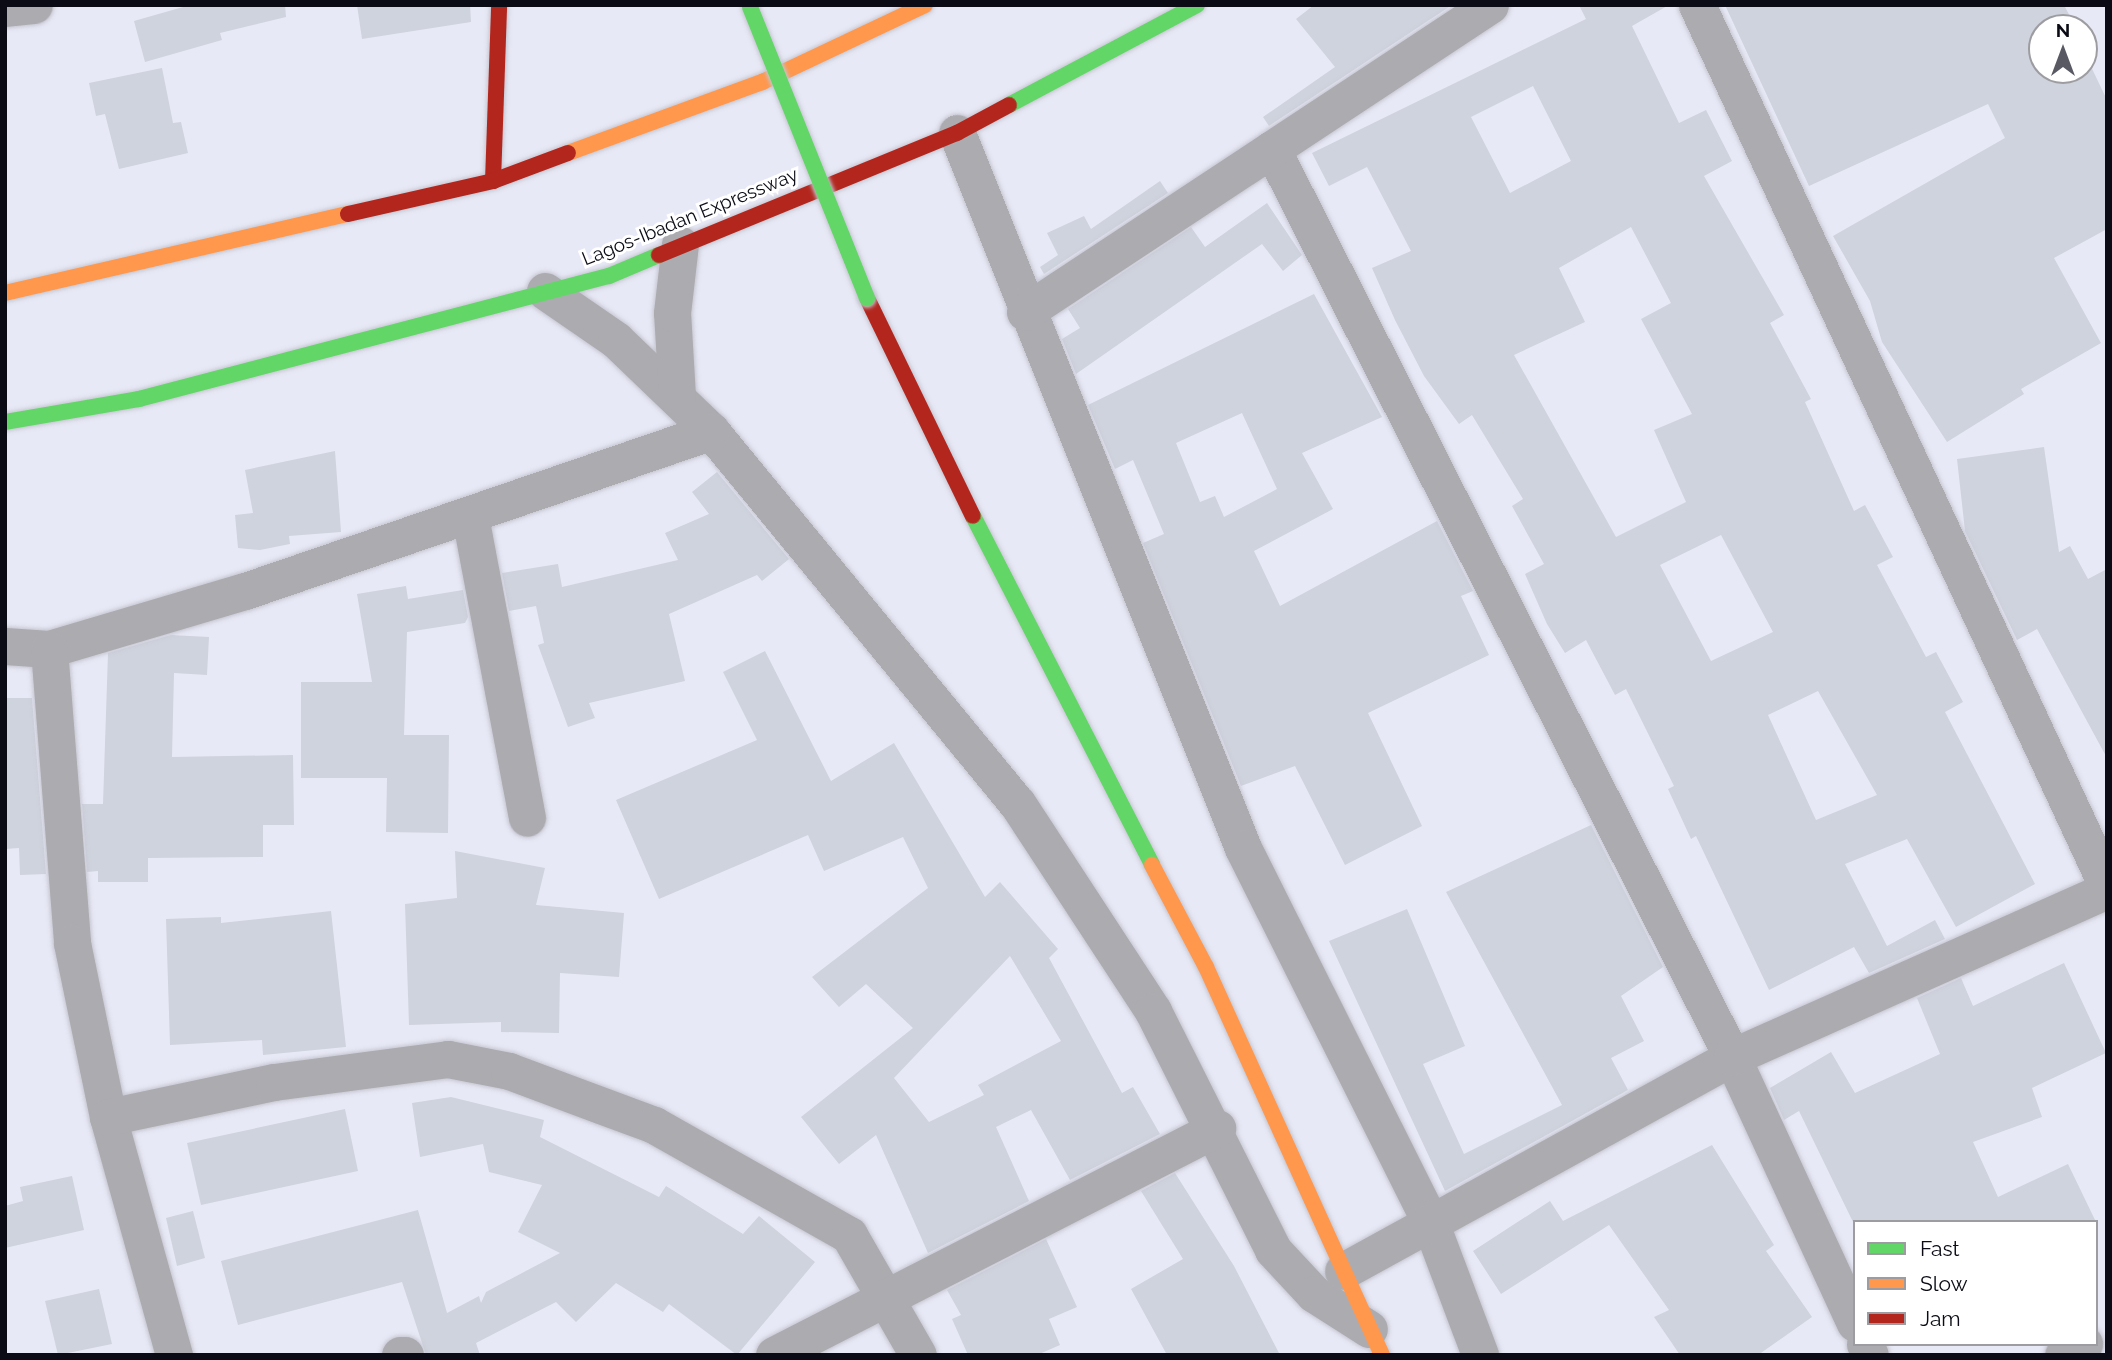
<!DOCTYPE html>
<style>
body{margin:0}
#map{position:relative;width:2112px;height:1360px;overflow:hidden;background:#e8e9f6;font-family:Raleway,sans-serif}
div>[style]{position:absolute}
.building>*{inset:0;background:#cfd3dd}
.roads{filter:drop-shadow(0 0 2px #c5c6d1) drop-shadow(0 0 2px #c5c6d1)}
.street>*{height:37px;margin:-18.5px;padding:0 18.5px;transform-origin:18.5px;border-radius:18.5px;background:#acabb0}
.fast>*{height:16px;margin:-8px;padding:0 8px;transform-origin:8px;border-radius:8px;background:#63d668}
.slow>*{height:16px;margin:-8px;padding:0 8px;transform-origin:8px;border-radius:8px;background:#ff974d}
.jam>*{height:16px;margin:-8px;padding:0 8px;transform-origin:8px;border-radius:8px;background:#b3261e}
.bridges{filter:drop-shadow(0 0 2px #c5c6d1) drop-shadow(0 0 2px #c5c6d1)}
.fast-bridge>*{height:16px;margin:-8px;padding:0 8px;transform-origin:8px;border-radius:8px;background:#63d668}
span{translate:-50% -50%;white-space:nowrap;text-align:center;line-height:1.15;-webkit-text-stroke:6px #fff;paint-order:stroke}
.street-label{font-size:19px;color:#0a0b14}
.frame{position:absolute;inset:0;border:7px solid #0a0b14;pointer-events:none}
.legend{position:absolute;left:1853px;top:1220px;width:245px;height:126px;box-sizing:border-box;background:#fff;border:2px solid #9d9da1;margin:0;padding:9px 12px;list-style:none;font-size:21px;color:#0a0b14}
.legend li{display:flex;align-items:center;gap:14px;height:35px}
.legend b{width:35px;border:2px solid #9d9da1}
.north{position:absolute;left:2028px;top:14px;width:70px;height:70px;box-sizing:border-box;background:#fff;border:2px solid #9d9da1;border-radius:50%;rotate:0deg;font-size:19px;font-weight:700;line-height:28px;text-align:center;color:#0a0b14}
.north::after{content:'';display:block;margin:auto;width:24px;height:32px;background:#585963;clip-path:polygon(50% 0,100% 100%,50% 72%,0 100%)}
</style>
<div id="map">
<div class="building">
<div style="clip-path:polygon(190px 5px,285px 5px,286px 17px,220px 33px,222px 40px,145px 62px,134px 21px)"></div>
<div style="clip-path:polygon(357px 5px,470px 5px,471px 22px,362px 39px)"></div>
<div style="clip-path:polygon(1314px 5px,1452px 5px,1269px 126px,1263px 117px,1335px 67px,1296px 19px)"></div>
<div style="clip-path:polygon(evenodd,1579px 5px,1669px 5px,1632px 26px,1679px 123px,1706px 110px,1732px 161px,1704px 176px,1784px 315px,1770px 323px,1811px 399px,1805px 402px,1854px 511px,1865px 505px,1893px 557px,1877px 565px,1926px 657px,1936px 652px,1963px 702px,1945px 712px,2035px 884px,1956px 927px,1907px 839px,1845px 864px,1887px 946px,1935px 920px,1945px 939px,1869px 973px,1854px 947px,1769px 990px,1696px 836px,1691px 839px,1668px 789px,1674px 786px,1626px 689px,1615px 695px,1586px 640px,1565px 653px,1547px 624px,1525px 574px,1544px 564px,1512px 506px,1523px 499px,1472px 415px,1459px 424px,1424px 376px,1395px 320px,1372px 268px,1411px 251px,1367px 167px,1329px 186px,1312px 153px,1586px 19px,1579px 5px,1533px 86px,1571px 161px,1510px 193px,1471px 117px,1533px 86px,1579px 5px,1631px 227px,1671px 303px,1641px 319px,1692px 414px,1654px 430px,1686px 502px,1616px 537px,1514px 355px,1585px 322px,1559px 268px,1631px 227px,1579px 5px,1721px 535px,1773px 632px,1711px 661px,1660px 565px,1721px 535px,1579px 5px,1818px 691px,1877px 795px,1816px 820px,1768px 715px,1818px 691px)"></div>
<div style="clip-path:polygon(1725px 5px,2064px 5px,2076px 28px,2042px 28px,2042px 70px,2084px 70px,2084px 52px,2107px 100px,2107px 229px,2054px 258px,2101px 343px,2021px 389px,2024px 394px,1947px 442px,1882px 342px,1870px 301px,1833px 236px,2005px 138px,1988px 104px,1809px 186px)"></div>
<div style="clip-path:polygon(162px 68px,173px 123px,181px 122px,188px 153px,119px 169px,105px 114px,96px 116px,89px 83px)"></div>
<div style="clip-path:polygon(1160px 181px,1168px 193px,1044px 274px,1040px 267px,1058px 255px,1047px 233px,1084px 216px,1091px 229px)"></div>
<div style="clip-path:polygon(1267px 203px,1302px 255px,1283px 271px,1262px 244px,1076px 374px,1062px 339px,1080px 328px,1068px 309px,1191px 227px,1205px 247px)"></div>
<div style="clip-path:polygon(evenodd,1314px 294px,1382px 417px,1302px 453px,1333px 509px,1254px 551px,1280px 606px,1437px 521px,1473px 591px,1461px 596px,1489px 655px,1368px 713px,1422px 826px,1345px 865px,1295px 766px,1241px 786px,1143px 543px,1164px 534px,1133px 460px,1115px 469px,1088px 405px,1314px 294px,1242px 413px,1277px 489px,1224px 517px,1215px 496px,1200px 502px,1176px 443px,1242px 413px)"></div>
<div style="clip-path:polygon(2044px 447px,2059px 552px,2070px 546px,2088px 579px,2107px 569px,2107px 758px,2037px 629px,2017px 640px,1965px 531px,1957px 459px)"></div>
<div style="clip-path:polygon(335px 451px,341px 532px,289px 536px,290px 544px,260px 550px,238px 548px,235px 515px,253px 513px,245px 470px)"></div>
<div style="clip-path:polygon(717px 472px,789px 559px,762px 581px,757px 575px,669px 614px,685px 681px,589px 703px,595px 718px,568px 727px,538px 645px,544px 643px,536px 606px,509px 611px,502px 573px,558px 564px,562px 587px,678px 560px,665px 533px,709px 514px,692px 492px)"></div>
<div style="clip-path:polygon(406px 586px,408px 599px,463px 590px,468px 617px,465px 623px,407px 632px,404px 735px,449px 735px,448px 833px,386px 832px,387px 778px,301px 778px,301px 682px,372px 682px,357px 594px)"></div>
<div style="clip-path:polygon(171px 635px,209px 637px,207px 675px,174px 673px,172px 757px,293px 755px,294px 825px,263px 825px,263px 857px,148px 858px,148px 882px,98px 882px,98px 871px,87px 872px,82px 804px,103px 804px,108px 653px)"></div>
<div style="clip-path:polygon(evenodd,765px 651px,831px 781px,894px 743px,985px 897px,1000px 882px,1058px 949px,1049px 958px,1122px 1093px,1133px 1087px,1160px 1134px,1070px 1180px,1031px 1110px,996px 1127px,1029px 1201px,928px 1253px,876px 1135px,839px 1164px,801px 1117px,913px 1028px,866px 984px,839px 1007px,812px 977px,928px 888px,903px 837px,824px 871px,808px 835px,659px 899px,616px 800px,757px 740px,723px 672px,765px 651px,1010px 956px,1061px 1041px,978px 1085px,984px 1095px,929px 1122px,894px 1078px,1010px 956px)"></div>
<div style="clip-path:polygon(5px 698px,32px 698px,46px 874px,20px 875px,19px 848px,5px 849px)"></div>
<div style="clip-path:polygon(1591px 825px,1663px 967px,1621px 996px,1644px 1041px,1611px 1058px,1628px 1090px,1445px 1191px,1329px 941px,1407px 909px,1465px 1046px,1423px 1064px,1464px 1154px,1562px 1105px,1446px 892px)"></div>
<div style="clip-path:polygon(455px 851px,545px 868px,536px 905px,624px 913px,619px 977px,560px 973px,559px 1033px,501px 1032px,501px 1022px,409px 1025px,405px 904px,457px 898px)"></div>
<div style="clip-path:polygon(331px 911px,346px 1047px,263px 1055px,262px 1040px,170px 1045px,166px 919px,221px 917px,221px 923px)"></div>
<div style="clip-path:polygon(2064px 963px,2106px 1053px,2032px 1088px,2042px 1117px,1973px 1142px,1998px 1197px,2068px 1164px,2096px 1222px,1853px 1222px,1799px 1111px,1784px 1120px,1770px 1088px,1831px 1052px,1855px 1093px,1940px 1054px,1917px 998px,1961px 978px,1973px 1006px)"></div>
<div style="clip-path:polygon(451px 1097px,544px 1120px,540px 1137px,659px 1197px,666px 1186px,743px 1234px,759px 1216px,815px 1262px,737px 1355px,669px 1304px,663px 1312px,616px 1283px,576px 1322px,556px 1302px,476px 1343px,480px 1355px,426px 1355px,402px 1282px,238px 1325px,221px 1261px,418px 1210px,447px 1313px,479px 1296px,481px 1303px,486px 1292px,560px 1253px,518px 1232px,542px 1185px,489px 1172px,483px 1144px,420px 1157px,412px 1103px)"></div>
<div style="clip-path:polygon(345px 1109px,358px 1171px,201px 1205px,187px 1143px)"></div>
<div style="clip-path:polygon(1712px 1145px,1774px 1245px,1766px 1251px,1812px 1317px,1758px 1355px,1680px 1355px,1654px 1317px,1669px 1310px,1609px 1225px,1501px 1294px,1473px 1251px,1550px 1201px,1563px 1221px)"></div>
<div style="clip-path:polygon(1175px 1173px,1234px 1266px,1280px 1355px,1167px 1355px,1131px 1289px,1183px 1259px,1141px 1191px)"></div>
<div style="clip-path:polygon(72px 1176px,84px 1230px,5px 1248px,5px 1206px,23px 1201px,20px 1187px)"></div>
<div style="clip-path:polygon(193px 1211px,205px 1258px,177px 1266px,166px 1218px)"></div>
<div style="clip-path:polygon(1046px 1239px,1077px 1307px,1049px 1319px,1060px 1345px,1037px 1355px,968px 1355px,952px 1319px,961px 1315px,947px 1290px)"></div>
<div style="clip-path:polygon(99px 1289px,112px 1344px,58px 1355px,45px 1301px)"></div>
</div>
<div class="roads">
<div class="street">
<div style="left:1697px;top:5px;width:972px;rotate:65.04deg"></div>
<div style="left:5px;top:8px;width:29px;rotate:-6deg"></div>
<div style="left:957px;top:133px;width:770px;rotate:68.2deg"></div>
<div style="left:1243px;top:848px;width:415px;rotate:63.4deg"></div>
<div style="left:1429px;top:1219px;width:145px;rotate:69.4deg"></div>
<div style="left:1272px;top:149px;width:1018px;rotate:63.13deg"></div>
<div style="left:1732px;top:1057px;width:293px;rotate:65.2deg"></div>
<div style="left:545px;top:291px;width:86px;rotate:34.6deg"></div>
<div style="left:616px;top:340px;width:132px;rotate:43.8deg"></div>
<div style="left:711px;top:431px;width:482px;rotate:50.6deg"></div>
<div style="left:1017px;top:803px;width:249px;rotate:56.8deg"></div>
<div style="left:1153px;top:1011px;width:267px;rotate:63.3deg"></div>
<div style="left:1273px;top:1250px;width:60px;rotate:47deg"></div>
<div style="left:1314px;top:1294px;width:65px;rotate:32.5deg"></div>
<div style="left:1025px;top:312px;width:557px;rotate:-33.43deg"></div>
<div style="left:677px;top:396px;width:83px;rotate:-93.4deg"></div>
<div style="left:672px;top:313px;width:69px;rotate:-83.4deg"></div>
<div style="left:470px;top:516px;width:307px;rotate:79.3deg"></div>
<div style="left:5px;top:646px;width:44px;rotate:3.9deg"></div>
<div style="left:49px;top:649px;width:204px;rotate:-16.5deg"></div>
<div style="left:245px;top:591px;width:493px;rotate:-18.9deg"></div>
<div style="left:49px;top:649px;width:295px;rotate:85.5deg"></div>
<div style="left:72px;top:943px;width:178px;rotate:78.3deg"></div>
<div style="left:108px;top:1117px;width:247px;rotate:74.5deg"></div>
<div style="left:108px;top:1117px;width:170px;rotate:-11.9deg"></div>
<div style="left:274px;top:1082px;width:176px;rotate:-7.5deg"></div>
<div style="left:448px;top:1059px;width:62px;rotate:11.1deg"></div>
<div style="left:509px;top:1071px;width:155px;rotate:20.4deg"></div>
<div style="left:654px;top:1125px;width:224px;rotate:29.4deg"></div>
<div style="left:849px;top:1235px;width:138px;rotate:60.1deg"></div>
<div style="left:1343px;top:1271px;width:444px;rotate:-28.8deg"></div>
<div style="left:1732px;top:1057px;width:411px;rotate:-24deg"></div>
<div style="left:1865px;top:1344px;width:12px;rotate:66deg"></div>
<div style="left:400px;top:1355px;width:5px"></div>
<div style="left:774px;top:1355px;width:498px;rotate:-27.1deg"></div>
<div style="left:2063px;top:1355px;width:24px;rotate:-28deg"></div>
</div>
<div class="fast">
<div style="left:1009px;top:105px;width:213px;rotate:-28deg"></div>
<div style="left:5px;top:422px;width:136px;rotate:-9.7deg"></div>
<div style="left:139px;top:399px;width:486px;rotate:-14.7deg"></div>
<div style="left:609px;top:276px;width:54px;rotate:-22.8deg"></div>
<div style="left:973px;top:516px;width:392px;rotate:62.8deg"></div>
</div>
<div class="slow">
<div style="left:568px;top:153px;width:207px;rotate:-20.1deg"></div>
<div style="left:762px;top:82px;width:180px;rotate:-25.3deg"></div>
<div style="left:5px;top:293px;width:352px;rotate:-13deg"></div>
<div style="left:1152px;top:865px;width:115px;rotate:62.1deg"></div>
<div style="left:1206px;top:967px;width:426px;rotate:65.6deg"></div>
</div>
<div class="jam">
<div style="left:493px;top:181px;width:176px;rotate:-88deg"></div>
<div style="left:348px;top:214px;width:149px;rotate:-12.8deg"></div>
<div style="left:493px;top:181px;width:80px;rotate:-20.5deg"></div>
<div style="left:659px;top:255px;width:322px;rotate:-22.3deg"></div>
<div style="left:957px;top:133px;width:59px;rotate:-28.3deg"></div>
<div style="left:867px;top:298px;width:242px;rotate:64.1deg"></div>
</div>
</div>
<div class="bridges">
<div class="fast-bridge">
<div style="left:750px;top:7px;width:314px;rotate:68.1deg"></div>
</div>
</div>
<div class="street-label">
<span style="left:690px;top:217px;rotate:-22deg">Lagos-Ibadan Expressway</span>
</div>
<div class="frame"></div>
<ul class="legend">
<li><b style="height:9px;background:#63d668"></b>Fast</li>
<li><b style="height:9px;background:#ff974d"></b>Slow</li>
<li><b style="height:9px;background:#b3261e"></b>Jam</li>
</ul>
<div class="north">N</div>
</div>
